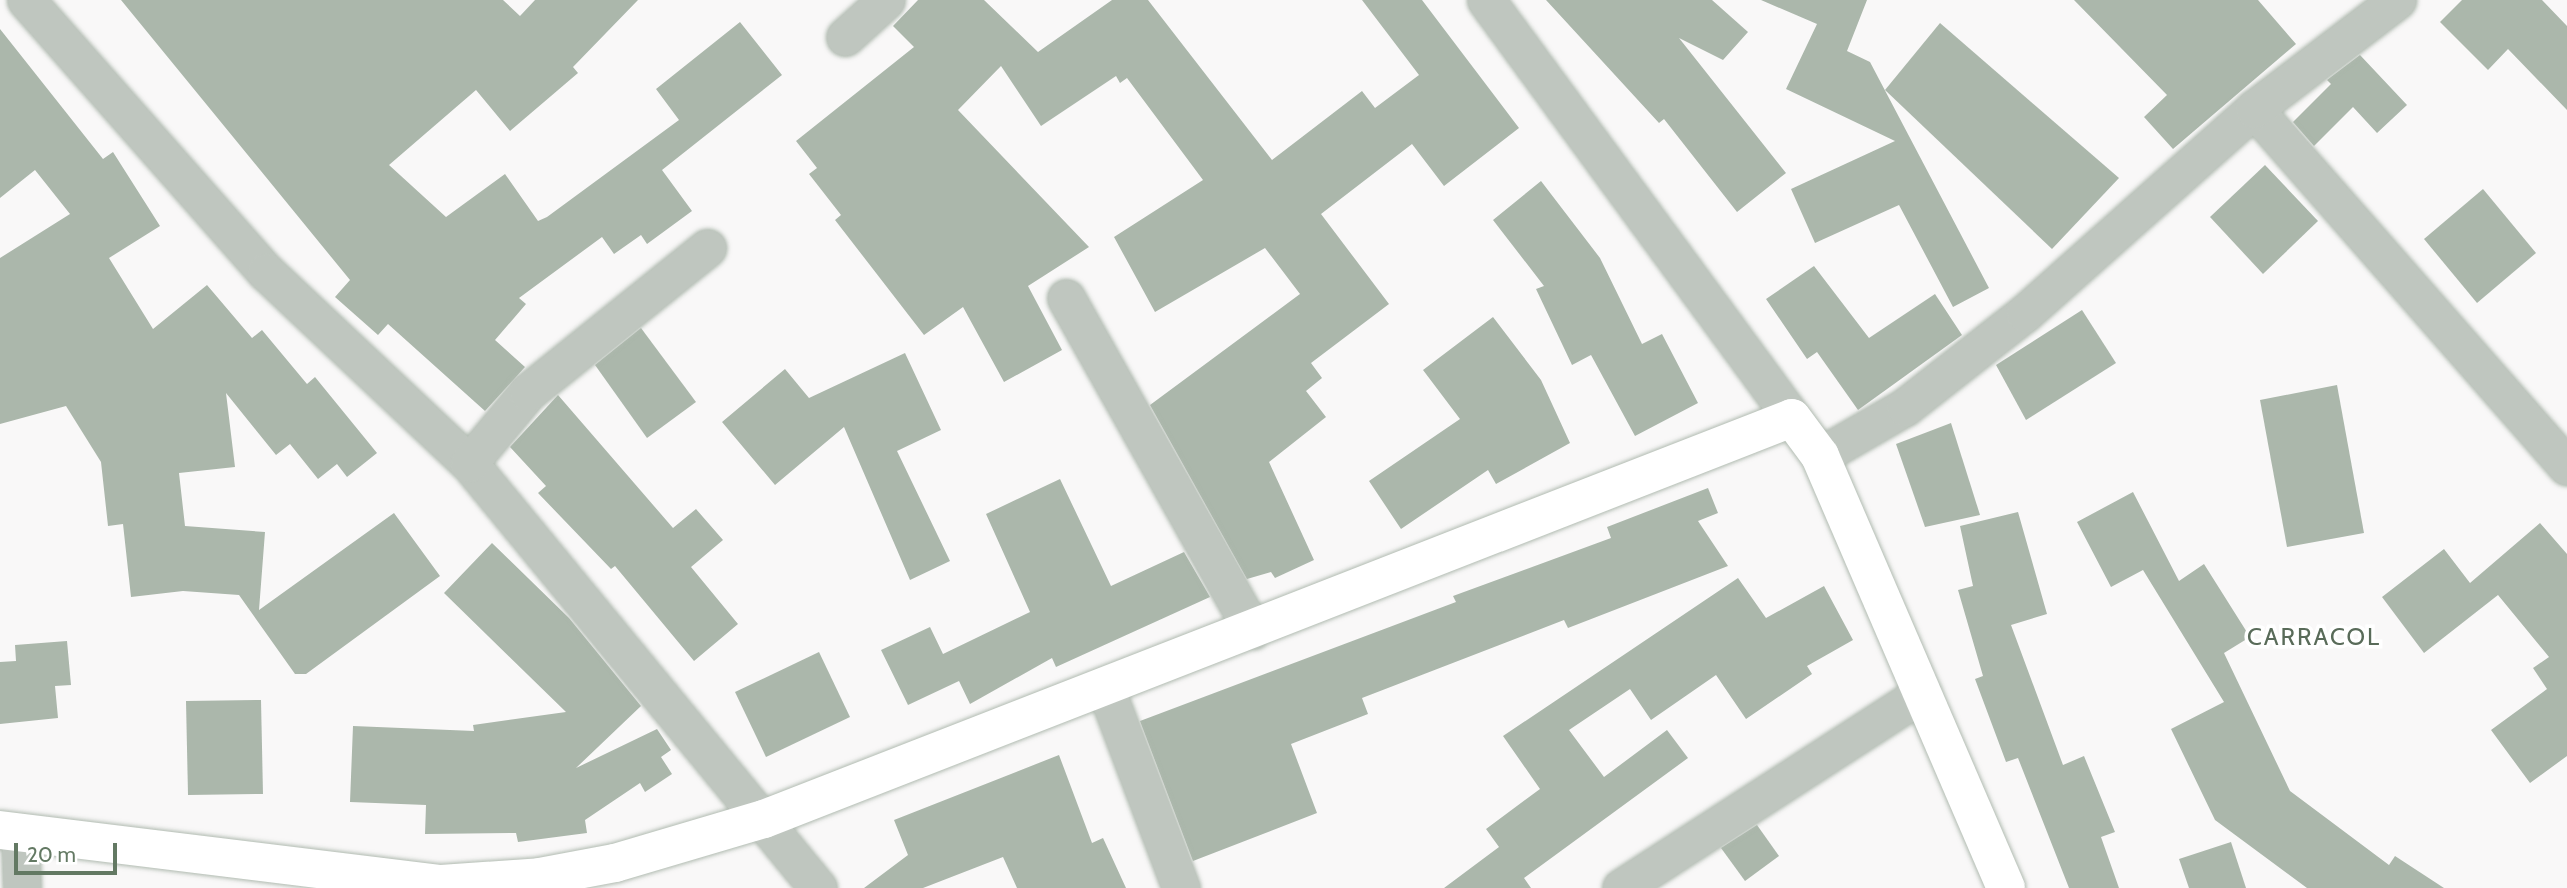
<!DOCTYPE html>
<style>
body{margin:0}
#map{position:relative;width:2567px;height:888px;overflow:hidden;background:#f9f8f8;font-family:Cabin,sans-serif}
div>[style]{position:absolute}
.building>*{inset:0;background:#abb7ab}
.roads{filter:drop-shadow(0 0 2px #b1bbb1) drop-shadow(0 0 2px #b1bbb1)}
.street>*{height:37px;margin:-18.5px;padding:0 18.5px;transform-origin:18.5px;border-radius:18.5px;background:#bfc6bf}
.secondary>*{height:38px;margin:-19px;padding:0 19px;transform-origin:19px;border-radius:19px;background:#fff}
span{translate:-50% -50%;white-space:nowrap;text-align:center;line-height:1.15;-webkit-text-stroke:7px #fff;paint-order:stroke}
.neighbourhood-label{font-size:24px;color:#596b59;letter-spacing:2px}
.scale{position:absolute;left:14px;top:843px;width:103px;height:32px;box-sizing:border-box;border:4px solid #637963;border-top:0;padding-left:9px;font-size:21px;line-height:24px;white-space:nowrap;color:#637963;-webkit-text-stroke:5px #fff;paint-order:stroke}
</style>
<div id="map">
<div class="building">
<div style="clip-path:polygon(121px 0,503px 0,520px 16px,535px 0,638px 0,573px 67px,578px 73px,510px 131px,476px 90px,389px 165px,446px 217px,505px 174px,538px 221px,547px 217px,679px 120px,656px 89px,740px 22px,782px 75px,662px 170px,692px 211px,647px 244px,641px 235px,614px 254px,602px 237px,519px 298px,526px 304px,495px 340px,525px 367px,485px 411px,388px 324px,378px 335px,335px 297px,350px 280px)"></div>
<div style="clip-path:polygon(918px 0,984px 0,1038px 52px,1112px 0,1148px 0,1272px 160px,1362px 91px,1375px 108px,1419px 75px,1362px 0,1422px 0,1519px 128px,1444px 186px,1412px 144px,1321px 214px,1389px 304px,1311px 363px,1322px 378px,1306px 391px,1326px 417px,1269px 462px,1314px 560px,1275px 578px,1271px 572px,1247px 579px,1150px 405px,1300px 294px,1265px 248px,1155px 312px,1114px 237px,1203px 180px,1127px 78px,1120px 83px,1116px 76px,1041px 126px,1001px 66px,958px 110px,1089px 247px,1028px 286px,1062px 350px,1004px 382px,963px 307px,924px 335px,835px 220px,841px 215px,809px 174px,817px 168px,796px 141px,914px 47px,893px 26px)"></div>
<div style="clip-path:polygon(1546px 0,1712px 0,1748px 32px,1723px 60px,1679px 38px,1786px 173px,1737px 212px,1664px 119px,1659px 123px)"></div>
<div style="clip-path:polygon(1761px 0,1867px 0,1847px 51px,1870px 62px,1989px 288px,1953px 307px,1899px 205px,1815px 243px,1791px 189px,1895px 141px,1786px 89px,1817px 24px)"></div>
<div style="clip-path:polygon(2074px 0,2258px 0,2296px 44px,2173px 149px,2144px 117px,2167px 95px)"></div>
<div style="clip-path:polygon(2462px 0,2542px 0,2567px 26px,2567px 110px,2508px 49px,2488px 70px,2440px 22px)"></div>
<div style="clip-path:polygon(1940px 23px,2119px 178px,2052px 249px,1885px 90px)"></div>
<div style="clip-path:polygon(0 29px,103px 159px,113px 152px,160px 226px,109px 258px,153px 329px,207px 285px,252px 338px,262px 330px,307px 384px,315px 377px,377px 453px,347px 477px,337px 464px,318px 479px,290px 444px,276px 455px,226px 393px,235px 467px,179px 473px,185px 526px,265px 532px,259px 610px,394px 513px,440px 576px,306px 674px,295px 674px,239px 595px,183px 591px,131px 597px,123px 524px,108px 526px,101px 462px,66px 406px,0 424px,0 258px,70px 214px,35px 170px,0 198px)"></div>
<div style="clip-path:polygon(2360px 55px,2407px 105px,2377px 133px,2353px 107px,2314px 146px,2293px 122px,2331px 84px,2327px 80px)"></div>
<div style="clip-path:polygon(2265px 165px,2318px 221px,2263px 274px,2210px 217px)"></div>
<div style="clip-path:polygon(1541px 181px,1600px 258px,1642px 344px,1662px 334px,1698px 403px,1635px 436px,1591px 355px,1572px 365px,1536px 289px,1544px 286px,1493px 220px)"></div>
<div style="clip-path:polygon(2483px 189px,2536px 253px,2477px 303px,2424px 239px)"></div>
<div style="clip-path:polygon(1814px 266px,1869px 338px,1935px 294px,1962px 335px,1858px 410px,1817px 352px,1807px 359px,1766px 299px)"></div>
<div style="clip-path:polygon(2082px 310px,2116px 363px,2026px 420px,1996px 365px)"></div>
<div style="clip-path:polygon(1493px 317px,1541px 380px,1570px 443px,1496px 484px,1488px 470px,1401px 529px,1369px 481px,1460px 419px,1423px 370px)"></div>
<div style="clip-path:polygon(641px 328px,696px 402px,647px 438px,595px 365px)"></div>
<div style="clip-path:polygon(905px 353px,941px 430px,897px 451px,950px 561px,910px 580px,844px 427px,775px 485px,722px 422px,785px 369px,809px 398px)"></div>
<div style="clip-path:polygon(2337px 385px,2364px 533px,2287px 547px,2260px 400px)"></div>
<div style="clip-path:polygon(558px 395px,673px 528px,696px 509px,723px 540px,691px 567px,738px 624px,694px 661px,615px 566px,611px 569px,538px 493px,546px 486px,510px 447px)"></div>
<div style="clip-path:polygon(1951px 423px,1980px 515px,1925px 527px,1896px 444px)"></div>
<div style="clip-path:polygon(1060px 479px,1111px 586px,1184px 552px,1210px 597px,1056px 667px,1052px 658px,970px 704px,959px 681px,908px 705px,881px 650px,930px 627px,943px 654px,1030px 612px,986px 514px)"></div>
<div style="clip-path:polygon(1708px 488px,1718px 513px,1698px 521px,1728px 566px,1568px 628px,1564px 620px,1362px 698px,1368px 714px,1291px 744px,1317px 813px,1193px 861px,1140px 721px,1456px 602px,1453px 596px,1611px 538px,1607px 527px)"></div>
<div style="clip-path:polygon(2133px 492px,2179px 581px,2204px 564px,2250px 637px,2224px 653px,2290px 791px,2389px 865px,2395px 856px,2444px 888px,2307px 888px,2215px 820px,2171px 729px,2224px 702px,2143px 570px,2111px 587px,2077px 522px)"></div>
<div style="clip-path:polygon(2018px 512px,2047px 614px,2011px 625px,2063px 765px,2084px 756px,2115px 832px,2101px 837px,2119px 888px,2069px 888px,2018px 758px,2006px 762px,1975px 679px,1983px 676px,1958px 590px,1973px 586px,1960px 526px)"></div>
<div style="clip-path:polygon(2540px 523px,2567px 554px,2567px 756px,2530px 783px,2491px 730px,2547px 689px,2533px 668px,2549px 657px,2498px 595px,2424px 653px,2382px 597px,2444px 549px,2470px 583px)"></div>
<div style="clip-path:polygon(492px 543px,569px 618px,641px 706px,576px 768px,657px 729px,671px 750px,661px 757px,672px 774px,645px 792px,640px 783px,585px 820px,587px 833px,518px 842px,516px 833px,425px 834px,426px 805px,350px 802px,353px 726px,474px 731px,473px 725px,566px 712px,444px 593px)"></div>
<div style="clip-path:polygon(1738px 578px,1766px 618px,1824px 586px,1853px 640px,1807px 666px,1812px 674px,1746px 719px,1716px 675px,1651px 720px,1630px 689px,1569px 730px,1604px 777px,1667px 730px,1688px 758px,1524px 878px,1531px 888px,1444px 888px,1499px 847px,1486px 829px,1540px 789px,1503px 736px)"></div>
<div style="clip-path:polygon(67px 641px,71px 685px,55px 686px,58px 718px,0 724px,0 662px,16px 661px,15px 645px)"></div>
<div style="clip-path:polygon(819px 652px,850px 717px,766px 757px,735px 692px)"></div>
<div style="clip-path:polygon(261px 700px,263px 794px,188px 795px,186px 701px)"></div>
<div style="clip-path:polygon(1059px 755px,1092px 843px,1103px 838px,1126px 888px,1017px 888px,1003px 857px,923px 888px,864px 888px,908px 855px,894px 820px)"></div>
<div style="clip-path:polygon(1757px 825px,1779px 856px,1745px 881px,1721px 848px)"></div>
<div style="clip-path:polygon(2231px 842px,2246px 888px,2189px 888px,2179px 859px)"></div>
</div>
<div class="roads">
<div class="street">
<div style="left:26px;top:0;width:363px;rotate:48.6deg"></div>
<div style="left:266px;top:272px;width:279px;rotate:43.3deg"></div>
<div style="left:469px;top:463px;width:550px;rotate:50.61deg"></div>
<div style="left:1486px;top:0;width:518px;rotate:53.79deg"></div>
<div style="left:845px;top:37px;width:55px;rotate:-42.1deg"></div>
<div style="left:2254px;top:109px;width:475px;rotate:48.8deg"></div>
<div style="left:1066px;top:298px;width:381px;rotate:60.7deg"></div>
<div style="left:1820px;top:456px;width:98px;rotate:-30deg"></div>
<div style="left:1905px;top:407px;width:152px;rotate:-38.1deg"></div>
<div style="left:2025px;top:313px;width:307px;rotate:-41.7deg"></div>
<div style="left:2254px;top:109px;width:180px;rotate:-37.3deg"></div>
<div style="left:469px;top:463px;width:92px;rotate:-50.3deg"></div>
<div style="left:528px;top:392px;width:230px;rotate:-38.8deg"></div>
<div style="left:1105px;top:687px;width:215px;rotate:69.3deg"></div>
<div style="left:20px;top:833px;width:55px;rotate:87.9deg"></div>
<div style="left:1621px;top:888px;width:359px;rotate:-32.9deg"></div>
</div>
<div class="secondary">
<div style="left:0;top:830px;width:444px;rotate:7deg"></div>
<div style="left:441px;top:884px;width:99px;rotate:-4deg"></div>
<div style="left:540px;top:877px;width:76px;rotate:-10.6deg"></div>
<div style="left:615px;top:863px;width:155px;rotate:-16.5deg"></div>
<div style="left:764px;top:819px;width:1103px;rotate:-21.31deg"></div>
<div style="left:1792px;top:418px;width:47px;rotate:53.6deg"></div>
<div style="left:1820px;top:456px;width:470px;rotate:66.7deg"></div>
</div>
</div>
<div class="neighbourhood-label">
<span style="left:2314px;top:637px">CARRACOL</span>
</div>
<div class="scale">20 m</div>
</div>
